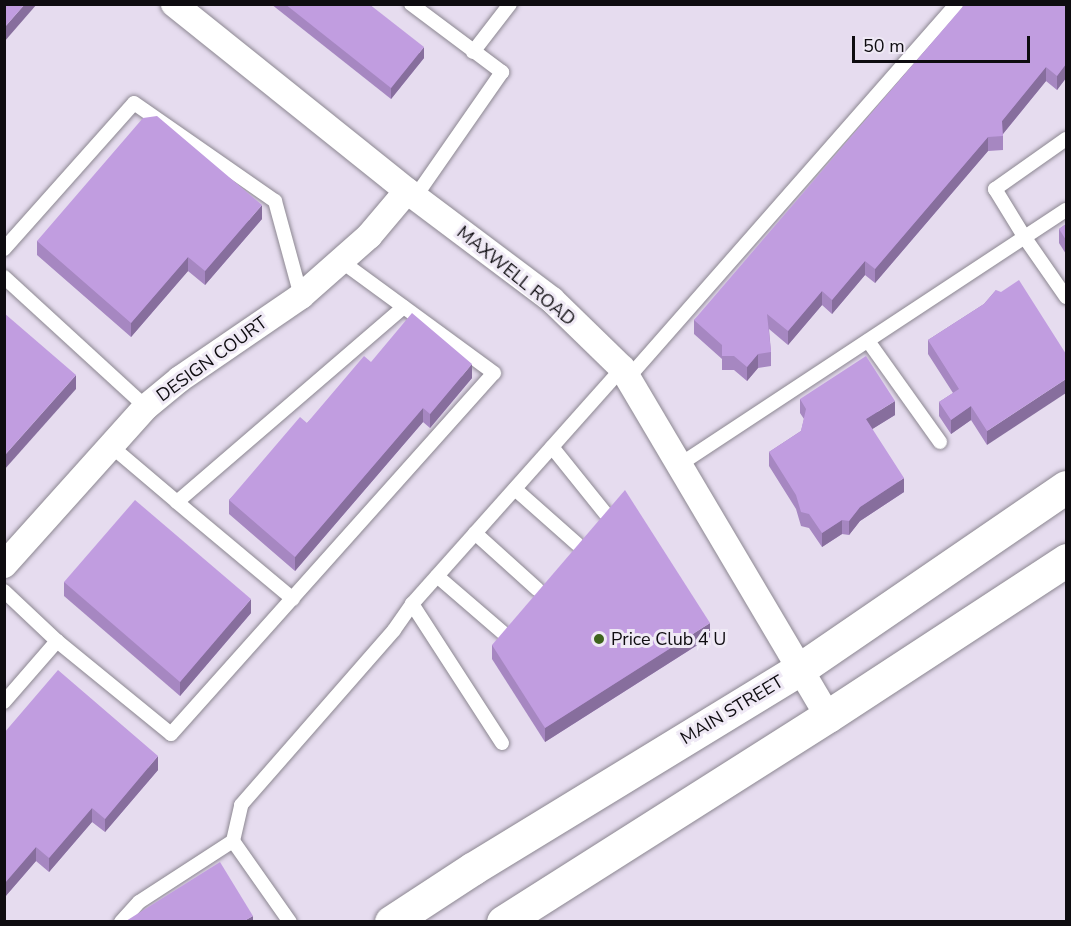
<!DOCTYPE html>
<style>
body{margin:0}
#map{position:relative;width:1071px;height:926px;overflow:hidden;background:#efe9f5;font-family:"Nunito Sans",sans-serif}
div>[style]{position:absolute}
.built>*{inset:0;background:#e6dcef}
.roads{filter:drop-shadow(0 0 2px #8c8791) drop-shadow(0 0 2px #8c8791)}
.service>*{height:14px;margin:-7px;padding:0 7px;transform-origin:7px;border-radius:7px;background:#fff}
.minor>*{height:26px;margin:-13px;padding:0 13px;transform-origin:13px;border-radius:13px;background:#fff}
.secondary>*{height:33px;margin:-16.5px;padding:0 16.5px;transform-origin:16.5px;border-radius:16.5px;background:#fff}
.wall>*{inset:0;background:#a687c1}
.shaded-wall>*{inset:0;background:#876e9d}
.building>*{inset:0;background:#c19de0}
.dots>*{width:16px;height:16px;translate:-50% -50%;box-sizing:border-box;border:3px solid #efe9f5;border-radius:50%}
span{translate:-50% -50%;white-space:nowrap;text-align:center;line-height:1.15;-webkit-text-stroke:6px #efe9f5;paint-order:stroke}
.street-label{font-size:18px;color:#0e0c10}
.poi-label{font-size:18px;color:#0e0c10}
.left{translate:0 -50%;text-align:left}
.frame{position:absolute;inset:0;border:6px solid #0e0c10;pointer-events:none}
.scale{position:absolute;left:852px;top:36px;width:178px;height:27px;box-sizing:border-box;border:3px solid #0e0c10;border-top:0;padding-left:8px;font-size:18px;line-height:21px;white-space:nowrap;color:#0e0c10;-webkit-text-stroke:4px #efe9f5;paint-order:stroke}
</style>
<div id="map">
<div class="built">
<div style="clip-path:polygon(5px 5px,1066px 5px,1066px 921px,5px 921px)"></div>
</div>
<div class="roads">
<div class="service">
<div style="left:411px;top:4px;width:114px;rotate:36.8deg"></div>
<div style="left:502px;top:72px;width:152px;rotate:124.8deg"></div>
<div style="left:473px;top:52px;width:61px;rotate:-52.4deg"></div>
<div style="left:1066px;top:139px;width:87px;rotate:144.8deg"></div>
<div style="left:995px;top:189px;width:57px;rotate:58.5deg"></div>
<div style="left:1025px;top:238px;width:72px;rotate:55.2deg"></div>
<div style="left:4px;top:249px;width:195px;rotate:-48.3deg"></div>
<div style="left:134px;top:103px;width:172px;rotate:34.8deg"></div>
<div style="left:275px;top:201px;width:98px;rotate:74.7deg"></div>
<div style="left:4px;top:277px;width:193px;rotate:42.5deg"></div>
<div style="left:868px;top:341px;width:124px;rotate:54.5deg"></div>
<div style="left:628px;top:378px;width:497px;rotate:-48.7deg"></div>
<div style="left:111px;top:446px;width:87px;rotate:40.3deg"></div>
<div style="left:177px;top:502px;width:299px;rotate:-40.7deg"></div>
<div style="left:552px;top:447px;width:85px;rotate:51.2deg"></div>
<div style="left:679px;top:465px;width:463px;rotate:-33.4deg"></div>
<div style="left:515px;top:489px;width:83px;rotate:41.6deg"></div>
<div style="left:177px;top:502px;width:151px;rotate:39.9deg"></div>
<div style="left:475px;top:533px;width:84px;rotate:42.1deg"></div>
<div style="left:437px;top:576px;width:86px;rotate:40.7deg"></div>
<div style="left:4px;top:591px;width:73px;rotate:43.3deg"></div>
<div style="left:4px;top:702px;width:81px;rotate:-49deg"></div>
<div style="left:57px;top:641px;width:147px;rotate:39.2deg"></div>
<div style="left:171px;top:734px;width:484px;rotate:-48.2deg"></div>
<div style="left:494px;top:373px;width:190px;rotate:-143.8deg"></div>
<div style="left:502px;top:743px;width:166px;rotate:-122.9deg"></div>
<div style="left:412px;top:604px;width:316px;rotate:-48.3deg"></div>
<div style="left:233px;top:841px;width:37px;rotate:-77deg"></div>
<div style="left:241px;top:805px;width:232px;rotate:-48.8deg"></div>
<div style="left:394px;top:630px;width:32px;rotate:-55deg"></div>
<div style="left:121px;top:922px;width:27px;rotate:-48deg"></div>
<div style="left:139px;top:902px;width:112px;rotate:-33deg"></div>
<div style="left:233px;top:841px;width:99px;rotate:54.9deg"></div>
</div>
<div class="minor">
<div style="left:174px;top:4px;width:299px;rotate:38.7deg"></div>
<div style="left:407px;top:191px;width:181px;rotate:36.9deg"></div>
<div style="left:552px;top:300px;width:98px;rotate:44.2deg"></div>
<div style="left:622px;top:368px;width:404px;rotate:59.4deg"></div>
<div style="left:4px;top:565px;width:212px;rotate:-48.1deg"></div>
<div style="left:146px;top:407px;width:44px;rotate:-39.5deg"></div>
<div style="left:180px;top:379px;width:147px;rotate:-34.4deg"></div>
<div style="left:301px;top:296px;width:91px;rotate:-41.4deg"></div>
<div style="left:369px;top:236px;width:59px;rotate:-49.8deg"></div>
</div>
<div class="secondary">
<div style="left:391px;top:922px;width:97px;rotate:-33.2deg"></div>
<div style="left:472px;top:869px;width:384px;rotate:-31.4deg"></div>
<div style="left:800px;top:669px;width:322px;rotate:-34.4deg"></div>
<div style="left:503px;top:922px;width:385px;rotate:-32.4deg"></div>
<div style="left:828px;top:716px;width:285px;rotate:-33.2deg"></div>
</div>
</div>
<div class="wall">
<div style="clip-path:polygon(271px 4px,369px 4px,424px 58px,391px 99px)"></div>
<div style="clip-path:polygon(1066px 4px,1066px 78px,1057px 90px,1046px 81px,1003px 134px,1003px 150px,988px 151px,875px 283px,865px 275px,832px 314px,822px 305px,788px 345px,769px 329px,771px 352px,771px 366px,758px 368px,747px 381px,734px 370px,722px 370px,722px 359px,694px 334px,694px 320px)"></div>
<div style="clip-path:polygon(262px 219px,205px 285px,188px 271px,131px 337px,37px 255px,37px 241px)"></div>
<div style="clip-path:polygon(1066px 224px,1066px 254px,1059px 243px,1059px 229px)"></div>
<div style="clip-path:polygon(996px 290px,987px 445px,971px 420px,951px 434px,939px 416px,939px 402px,953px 393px,928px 354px,928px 340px,984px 304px)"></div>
<div style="clip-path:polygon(371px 362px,472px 378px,430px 428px,423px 422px,295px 571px,229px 514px,229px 500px,307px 423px)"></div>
<div style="clip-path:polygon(800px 399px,895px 415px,872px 429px,904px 492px,860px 521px,849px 535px,842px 534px,822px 547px,809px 528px,801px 526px,796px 509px,769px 466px,769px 452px,801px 431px,804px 419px,800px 413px)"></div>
<div style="clip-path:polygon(64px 582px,251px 613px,180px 696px,64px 596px)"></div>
<div style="clip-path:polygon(710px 637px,545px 742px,492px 659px,492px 645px)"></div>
<div style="clip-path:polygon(4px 733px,158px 770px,105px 832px,92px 822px,49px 872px,36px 861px,4px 898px)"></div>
</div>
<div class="shaded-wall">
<div style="clip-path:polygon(25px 4px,37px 4px,4px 42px,4px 28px)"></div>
<div style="clip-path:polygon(424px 47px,424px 58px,391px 99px,391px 88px)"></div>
<div style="clip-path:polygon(1066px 64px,1066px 78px,1057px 90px,1057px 76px)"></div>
<div style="clip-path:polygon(1046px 67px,1046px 81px,1002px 135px,1002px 121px)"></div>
<div style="clip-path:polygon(988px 137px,988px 151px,875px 283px,875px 269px)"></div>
<div style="clip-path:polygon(262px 205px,262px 219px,205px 285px,205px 271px)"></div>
<div style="clip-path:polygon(188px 257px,188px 271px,131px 337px,131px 323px)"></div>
<div style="clip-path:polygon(865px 261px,865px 275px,832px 314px,832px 300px)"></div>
<div style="clip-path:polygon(822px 291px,822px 305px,788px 345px,788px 331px)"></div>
<div style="clip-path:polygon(758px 354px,758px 368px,747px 381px,747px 367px)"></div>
<div style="clip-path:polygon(472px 364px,472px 378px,430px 428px,430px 414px)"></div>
<div style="clip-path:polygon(76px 375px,76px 389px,4px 470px,4px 456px)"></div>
<div style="clip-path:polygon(1066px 379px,1066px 393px,987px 445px,987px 431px)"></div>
<div style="clip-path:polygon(895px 401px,895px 415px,866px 433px,866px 419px)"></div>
<div style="clip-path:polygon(971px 406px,971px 420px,951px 434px,951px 420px)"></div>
<div style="clip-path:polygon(423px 408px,423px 422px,295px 571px,295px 557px)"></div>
<div style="clip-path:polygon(904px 478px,904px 492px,860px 521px,849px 535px,849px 521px,860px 507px)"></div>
<div style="clip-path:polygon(842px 520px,842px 534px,822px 547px,822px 533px)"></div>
<div style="clip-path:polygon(251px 599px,251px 613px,180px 696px,180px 682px)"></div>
<div style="clip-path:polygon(710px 623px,710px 637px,545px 742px,545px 728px)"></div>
<div style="clip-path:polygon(158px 756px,158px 770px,105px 832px,105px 819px)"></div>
<div style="clip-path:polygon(92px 808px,92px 822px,49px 872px,49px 858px)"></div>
<div style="clip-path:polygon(36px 847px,36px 861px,4px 898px,4px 884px)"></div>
<div style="clip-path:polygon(253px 916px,253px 921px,244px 921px)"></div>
</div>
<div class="building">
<div style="clip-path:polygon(4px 4px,25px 4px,4px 28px)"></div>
<div style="clip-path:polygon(285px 4px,369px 4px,424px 47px,391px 88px)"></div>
<div style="clip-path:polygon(965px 4px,1066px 4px,1066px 64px,1057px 76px,1046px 67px,1002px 121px,1003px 136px,988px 137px,875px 269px,865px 261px,832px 300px,822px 291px,788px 331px,767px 314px,771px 352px,758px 354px,747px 367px,734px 356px,722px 356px,722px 345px,694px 320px)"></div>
<div style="clip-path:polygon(157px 116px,262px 205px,205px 271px,188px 257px,131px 323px,37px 241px,143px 118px)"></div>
<div style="clip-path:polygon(1066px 224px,1066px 240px,1059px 229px)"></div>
<div style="clip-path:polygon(1019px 280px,1066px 354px,1066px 379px,987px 431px,971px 406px,951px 420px,939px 402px,959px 389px,928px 340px,984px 304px,996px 290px,1001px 292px)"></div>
<div style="clip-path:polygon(4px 313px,76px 375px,4px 456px)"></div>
<div style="clip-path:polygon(412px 313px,472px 364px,430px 414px,423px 408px,295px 557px,229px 500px,300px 417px,307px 423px,364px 356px,371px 362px)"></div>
<div style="clip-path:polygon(866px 356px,895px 401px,866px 419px,904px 478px,860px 507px,849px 521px,842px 520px,822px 533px,809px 514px,801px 512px,796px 495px,769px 452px,801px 431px,806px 409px,800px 399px)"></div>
<div style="clip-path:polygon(625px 490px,710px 623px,545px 728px,492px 645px)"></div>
<div style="clip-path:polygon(135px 500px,251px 599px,180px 682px,64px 582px)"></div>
<div style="clip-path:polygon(58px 670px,158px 756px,105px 819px,92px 808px,49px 858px,36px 847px,4px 884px,4px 733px)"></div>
<div style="clip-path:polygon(220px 862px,253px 916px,244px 921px,126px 921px)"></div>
</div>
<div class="dots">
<div style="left:599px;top:639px;background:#3e641d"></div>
</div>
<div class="street-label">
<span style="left:516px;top:276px;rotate:39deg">MAXWELL ROAD</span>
<span style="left:212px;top:359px;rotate:-36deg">DESIGN COURT</span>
<span style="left:732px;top:710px;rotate:-31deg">MAIN STREET</span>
</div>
<div class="poi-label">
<span class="left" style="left:611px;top:639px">Price Club 4 U</span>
</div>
<div class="frame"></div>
<div class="scale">50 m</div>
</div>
